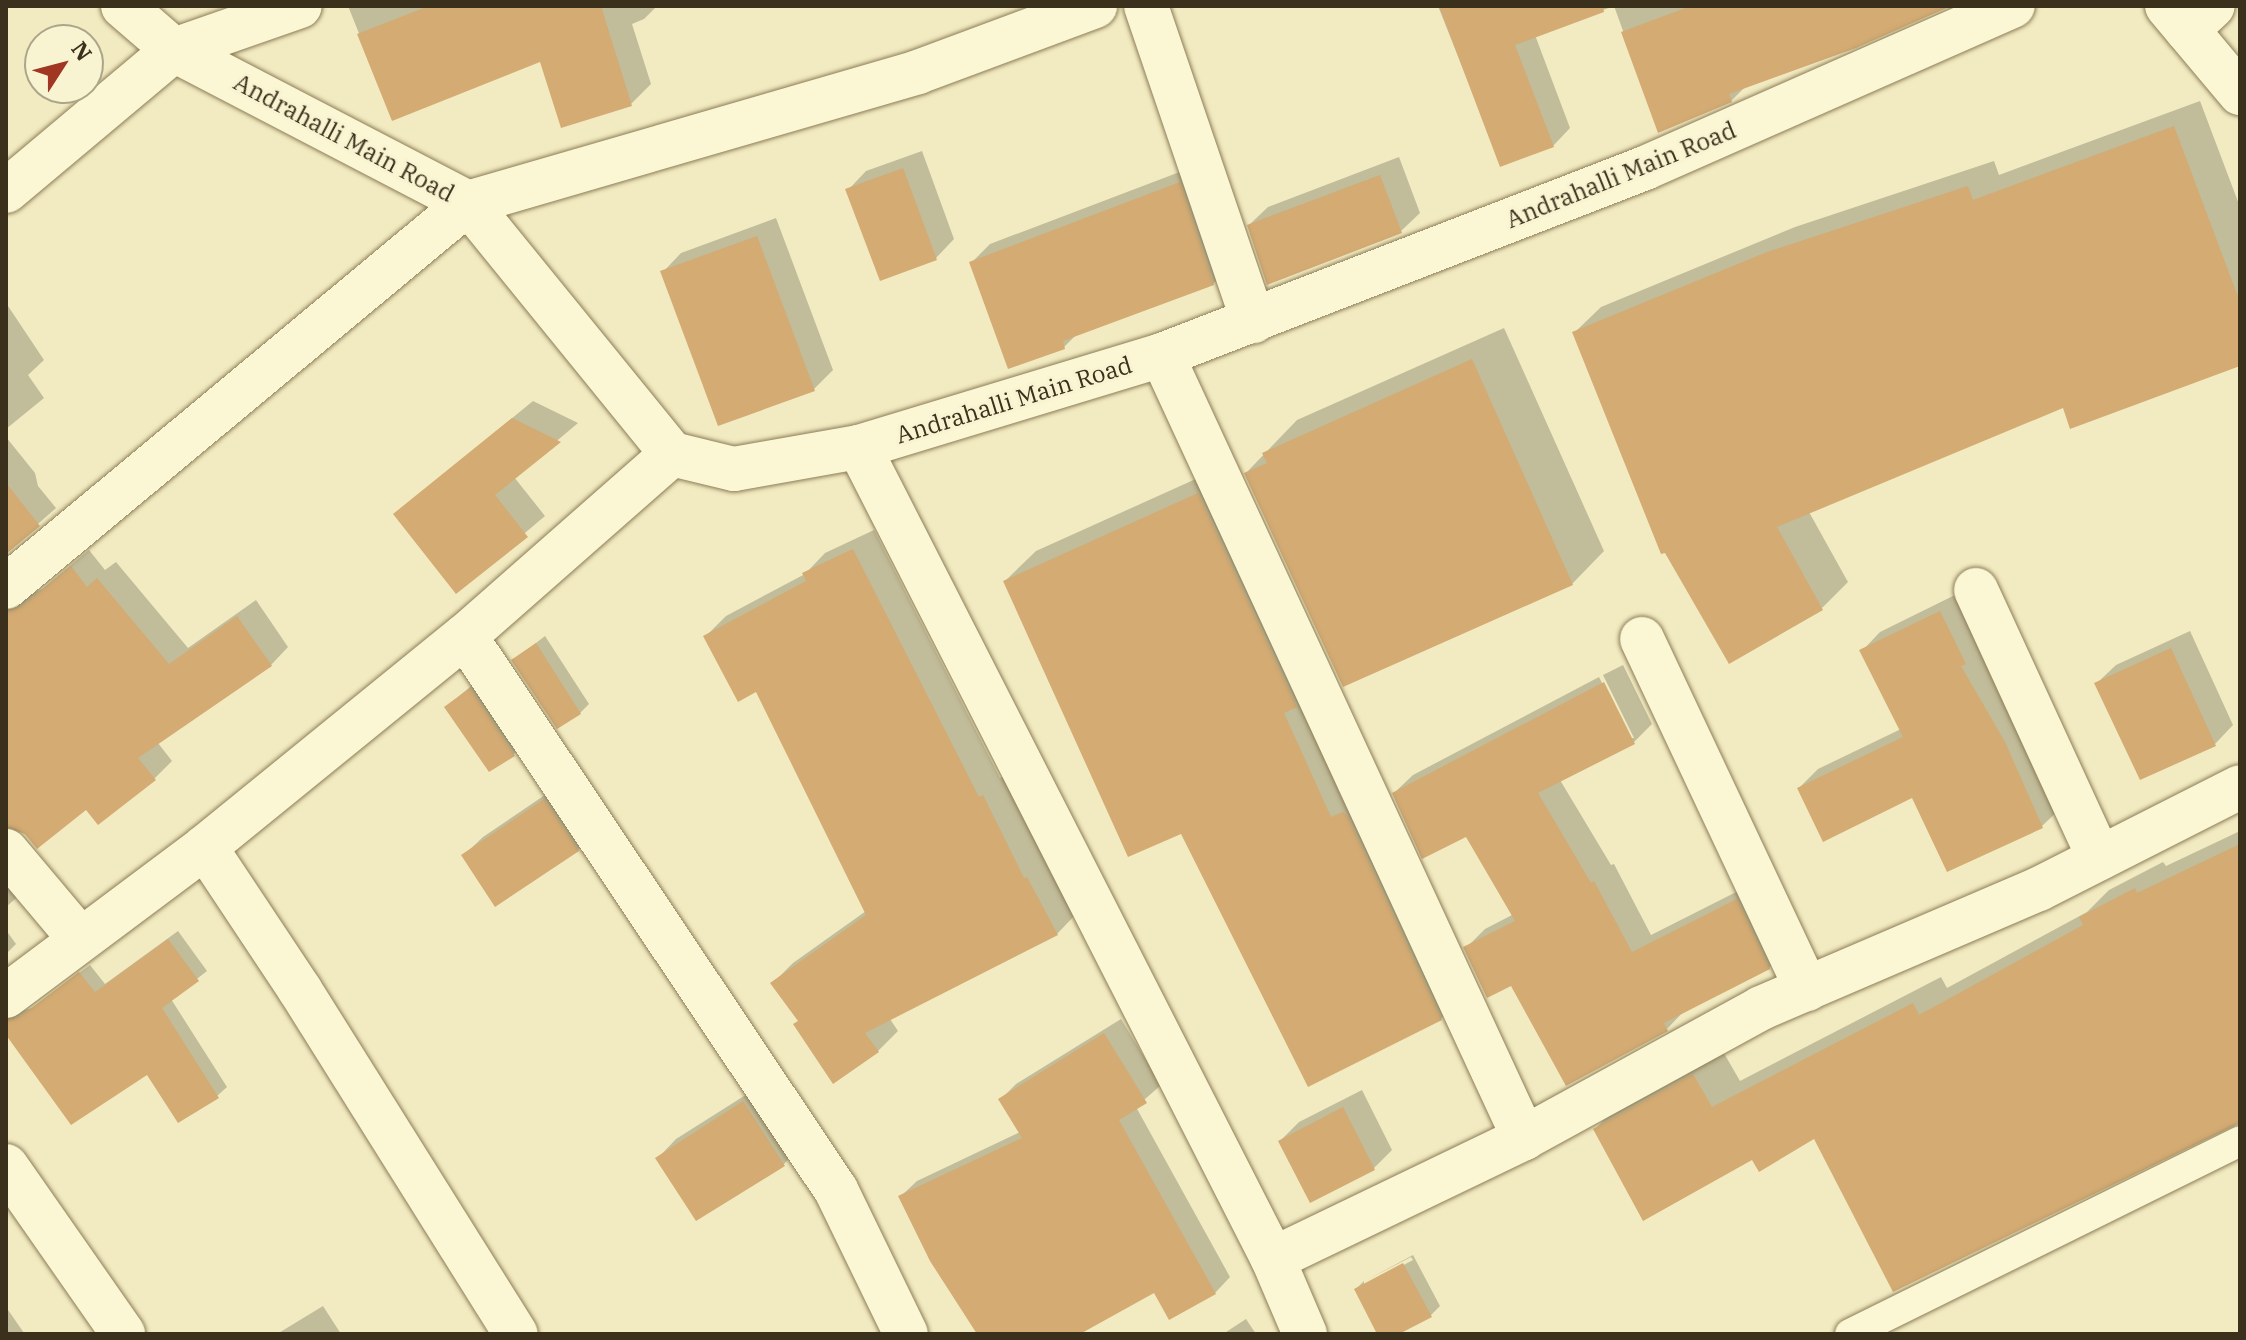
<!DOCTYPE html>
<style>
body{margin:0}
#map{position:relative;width:2246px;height:1340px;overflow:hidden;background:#f2ebc1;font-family:"IBM Plex Serif",serif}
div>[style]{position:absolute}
.shadow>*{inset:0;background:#0003}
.building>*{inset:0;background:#d3ab73}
.roads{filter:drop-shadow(0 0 2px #8d7d57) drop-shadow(0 0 2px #8d7d57)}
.service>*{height:30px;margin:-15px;padding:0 15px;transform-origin:15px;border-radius:15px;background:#fbf7d5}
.minor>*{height:44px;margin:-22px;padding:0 22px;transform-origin:22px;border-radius:22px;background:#fbf7d5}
.tertiary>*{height:44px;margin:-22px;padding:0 22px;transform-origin:22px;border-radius:22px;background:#fbf7d5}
span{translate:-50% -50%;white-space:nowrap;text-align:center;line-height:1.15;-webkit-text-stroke:6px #f8f4d1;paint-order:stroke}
.street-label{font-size:24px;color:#3b301c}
.frame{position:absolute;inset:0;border:8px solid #3b301c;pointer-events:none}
.north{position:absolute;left:24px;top:24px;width:80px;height:80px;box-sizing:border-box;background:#f8f4d1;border:2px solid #aca689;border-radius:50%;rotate:54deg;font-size:22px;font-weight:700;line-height:32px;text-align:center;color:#3b301c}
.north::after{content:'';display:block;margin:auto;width:28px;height:36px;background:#a13622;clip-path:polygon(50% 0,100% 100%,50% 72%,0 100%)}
</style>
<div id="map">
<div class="shadow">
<div style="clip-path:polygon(348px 6px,657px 6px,644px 19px,632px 24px,651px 84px,631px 104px,541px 60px,393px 118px)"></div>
<div style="clip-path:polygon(1438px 6px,1906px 6px,1746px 86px,1731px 101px,1659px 130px,1614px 6px,1535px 35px,1570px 128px,1553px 146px,1501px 164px)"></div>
<div style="clip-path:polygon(2200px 101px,2240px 207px,2240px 364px,2064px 405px,1809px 512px,1848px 582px,1822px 608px,1574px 333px,1601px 307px,1795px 227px,1994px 161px,1999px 175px)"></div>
<div style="clip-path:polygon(922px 151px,954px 239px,936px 258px,848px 190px,866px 171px)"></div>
<div style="clip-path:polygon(1399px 157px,1420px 213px,1401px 231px,1249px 225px,1268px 207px)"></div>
<div style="clip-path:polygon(1198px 165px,1232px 265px,1213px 284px,1077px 334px,1064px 347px,971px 263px,990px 244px)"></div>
<div style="clip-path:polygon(776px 218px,833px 370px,814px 389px,663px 272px,681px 253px)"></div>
<div style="clip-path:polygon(6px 303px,44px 360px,28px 375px,44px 398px,6px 429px)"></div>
<div style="clip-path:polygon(1504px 328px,1604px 551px,1572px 584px,1246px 473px,1297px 420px)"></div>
<div style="clip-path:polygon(533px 401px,578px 423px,514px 477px,545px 516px,456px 591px,396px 514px)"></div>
<div style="clip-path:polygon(6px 437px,35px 473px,38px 486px,56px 508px,6px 552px)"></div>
<div style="clip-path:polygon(1229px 464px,1471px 988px,1441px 1019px,1182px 831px,1005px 581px,1036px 551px)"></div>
<div style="clip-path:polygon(874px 530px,1000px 778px,1004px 776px,1077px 913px,1057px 934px,890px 1019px,898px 1031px,878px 1051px,800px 1020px,773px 983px,793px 963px,866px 911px,757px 689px,706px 636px,726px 616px,805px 574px,825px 553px)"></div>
<div style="clip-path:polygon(89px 550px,105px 570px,116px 562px,188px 648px,256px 600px,288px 647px,271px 665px,158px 743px,172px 761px,155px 778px,99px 822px,87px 807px,37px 846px,15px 825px,6px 825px,6px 596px,29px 595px,42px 589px)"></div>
<div style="clip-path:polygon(1959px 593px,2061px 808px,2042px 826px,1913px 795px,1799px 788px,1818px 769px,1901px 729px,1862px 651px,1880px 632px)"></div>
<div style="clip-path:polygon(2190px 631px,2233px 725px,2215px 744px,2097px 683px,2116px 665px)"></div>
<div style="clip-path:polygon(545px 636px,589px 704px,580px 713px,514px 660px)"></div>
<div style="clip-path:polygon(1623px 665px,1652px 724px,1634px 742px,1560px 780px,1611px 865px,1614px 864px,1651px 935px,1756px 882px,1788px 949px,1769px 968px,1686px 1009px,1667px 1029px,1512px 983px,1466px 948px,1485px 929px,1514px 914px,1466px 834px,1394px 793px,1413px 775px,1599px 677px,1630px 738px,1634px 738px,1603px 675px)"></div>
<div style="clip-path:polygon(489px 671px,532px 735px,514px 754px,490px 769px,446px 707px)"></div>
<div style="clip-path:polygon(564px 782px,596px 831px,578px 850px,464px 855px,483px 837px)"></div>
<div style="clip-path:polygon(2240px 831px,2240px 1119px,1815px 1136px,1753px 1158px,1595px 1129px,1623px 1101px,1721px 1048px,1740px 1081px,1941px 977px,1947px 988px,2087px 912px,2109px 890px,2163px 862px,2166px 866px)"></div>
<div style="clip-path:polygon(6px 847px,33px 883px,6px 907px)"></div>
<div style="clip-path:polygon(6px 930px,16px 944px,6px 954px)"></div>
<div style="clip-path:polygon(178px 931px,207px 971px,171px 999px,227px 1087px,217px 1096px,6px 1032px,6px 1009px,19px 1012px,32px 1008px,90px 965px,105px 984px)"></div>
<div style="clip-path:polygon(1121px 1019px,1161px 1085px,1136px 1107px,1230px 1277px,1215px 1293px,1155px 1291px,1076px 1334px,978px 1334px,901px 1196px,917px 1181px,1020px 1132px,1001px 1099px,1016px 1084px)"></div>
<div style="clip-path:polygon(763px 1084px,802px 1145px,784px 1164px,697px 1218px,658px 1158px,676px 1139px)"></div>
<div style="clip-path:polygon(1362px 1090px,1392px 1150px,1374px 1168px,1280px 1141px,1299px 1122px)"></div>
<div style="clip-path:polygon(1413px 1255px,1440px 1306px,1431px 1315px,1395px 1334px,1379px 1334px,1356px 1289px,1364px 1281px,1364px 1286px,1413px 1260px,1411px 1257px,1365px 1281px)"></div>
<div style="clip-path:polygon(323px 1306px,341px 1334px,277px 1334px)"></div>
<div style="clip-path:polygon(6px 1307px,24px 1333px,23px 1334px,6px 1334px)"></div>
<div style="clip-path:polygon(1246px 1319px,1256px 1334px,1223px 1334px)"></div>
</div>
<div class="building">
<div style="clip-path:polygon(429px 6px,601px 6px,632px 106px,561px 128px,540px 62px,392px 121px,357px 34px)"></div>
<div style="clip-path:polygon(1439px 6px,1603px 6px,1604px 12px,1515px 45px,1554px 147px,1500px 167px)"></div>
<div style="clip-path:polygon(1691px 6px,1951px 6px,1856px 48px,1729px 94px,1732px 102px,1658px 133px,1621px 32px)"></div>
<div style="clip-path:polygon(2174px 126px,2240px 302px,2240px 366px,2070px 429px,2063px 408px,1777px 527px,1823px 610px,1729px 664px,1665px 553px,1661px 554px,1572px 332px,1767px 252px,1968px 186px,1973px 200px)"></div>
<div style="clip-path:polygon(903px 168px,937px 260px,880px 281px,845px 189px)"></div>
<div style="clip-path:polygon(1380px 175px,1402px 233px,1267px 285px,1247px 225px)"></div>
<div style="clip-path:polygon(1180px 182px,1214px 285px,1063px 341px,1065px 349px,1008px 369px,969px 262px)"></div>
<div style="clip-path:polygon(757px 236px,815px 391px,718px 426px,660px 271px)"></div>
<div style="clip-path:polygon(1472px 359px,1573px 585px,1343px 687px,1244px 473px,1267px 463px,1262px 453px)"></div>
<div style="clip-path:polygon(512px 418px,561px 442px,495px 495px,528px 537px,456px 594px,393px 514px)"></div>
<div style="clip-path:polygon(6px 483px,40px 526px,6px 554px)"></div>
<div style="clip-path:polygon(1198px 493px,1297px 707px,1284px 713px,1331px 817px,1343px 812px,1347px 815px,1442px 1020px,1308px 1087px,1181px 834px,1128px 857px,1003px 581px)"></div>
<div style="clip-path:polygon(853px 549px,979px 797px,983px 795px,1024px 878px,1027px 877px,1058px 935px,865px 1033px,879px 1052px,833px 1084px,793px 1024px,798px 1021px,770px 983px,866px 915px,756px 692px,738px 702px,703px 636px,806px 581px,802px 573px)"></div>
<div style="clip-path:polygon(71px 566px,87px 587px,97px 578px,169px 664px,237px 616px,272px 666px,138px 758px,156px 780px,98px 825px,86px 810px,37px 849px,25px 834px,6px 827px,6px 611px,22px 606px)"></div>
<div style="clip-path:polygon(1940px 611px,1966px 664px,1961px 666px,2005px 742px,2043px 828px,1947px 872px,1912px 798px,1823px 842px,1797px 788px,1903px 737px,1859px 650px)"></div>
<div style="clip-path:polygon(536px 643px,581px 714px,557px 729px,511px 660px)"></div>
<div style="clip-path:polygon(2171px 648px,2216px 746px,2140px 780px,2094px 683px)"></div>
<div style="clip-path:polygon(1604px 682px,1635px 744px,1538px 793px,1591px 883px,1594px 881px,1632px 952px,1737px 899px,1770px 969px,1664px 1023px,1668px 1031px,1566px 1086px,1511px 986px,1487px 998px,1463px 947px,1515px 921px,1466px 837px,1422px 859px,1392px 793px)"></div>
<div style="clip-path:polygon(470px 688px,515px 756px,489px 772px,444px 707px)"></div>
<div style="clip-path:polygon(544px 799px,579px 851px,495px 907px,461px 855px)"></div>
<div style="clip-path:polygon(2240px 844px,2240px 1123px,1893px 1292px,1814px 1139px,1759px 1172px,1752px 1160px,1643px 1221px,1593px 1129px,1693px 1074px,1712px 1107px,1913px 1003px,1919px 1015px,2083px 925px,2079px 917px,2135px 888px,2137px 893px)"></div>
<div style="clip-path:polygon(168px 939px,199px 981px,162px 1008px,219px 1098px,178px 1123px,147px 1075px,71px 1125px,6px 1035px,6px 1020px,21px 1016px,79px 972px,95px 992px)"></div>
<div style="clip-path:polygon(1104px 1033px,1147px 1103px,1119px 1120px,1216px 1294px,1169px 1320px,1154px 1293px,1080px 1334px,977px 1334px,930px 1261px,898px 1196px,1022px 1138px,998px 1099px)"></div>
<div style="clip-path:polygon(743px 1101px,785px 1166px,696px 1221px,655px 1158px)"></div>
<div style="clip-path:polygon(1343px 1107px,1375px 1170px,1310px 1203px,1278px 1141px)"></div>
<div style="clip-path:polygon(1403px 1263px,1432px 1317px,1399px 1334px,1377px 1334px,1354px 1289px)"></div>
</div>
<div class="roads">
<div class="service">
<div style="left:1850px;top:1334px;width:435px;rotate:-26.3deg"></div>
</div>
<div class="minor">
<div style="left:1146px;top:6px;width:333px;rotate:71.2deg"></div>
<div style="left:2187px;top:30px;width:35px;rotate:-43deg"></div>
<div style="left:6px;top:191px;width:219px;rotate:-40deg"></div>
<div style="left:174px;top:50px;width:133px;rotate:-19.2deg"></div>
<div style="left:1162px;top:355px;width:863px;rotate:65.19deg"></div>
<div style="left:859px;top:447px;width:911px;rotate:62.99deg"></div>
<div style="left:1273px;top:1259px;width:82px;rotate:66.9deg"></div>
<div style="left:6px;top:587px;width:601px;rotate:-39.73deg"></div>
<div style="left:468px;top:203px;width:469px;rotate:-16.2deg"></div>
<div style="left:918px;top:72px;width:189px;rotate:-20.4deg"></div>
<div style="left:1976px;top:590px;width:295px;rotate:65.3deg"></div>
<div style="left:465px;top:636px;width:667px;rotate:56.19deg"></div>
<div style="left:836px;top:1190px;width:160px;rotate:64.1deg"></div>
<div style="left:1642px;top:639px;width:387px;rotate:64.8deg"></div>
<div style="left:205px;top:847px;width:172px;rotate:56.4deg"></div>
<div style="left:300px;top:990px;width:406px;rotate:57.9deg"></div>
<div style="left:6px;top:851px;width:115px;rotate:49.9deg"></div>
<div style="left:6px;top:996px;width:249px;rotate:-36.8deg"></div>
<div style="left:205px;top:847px;width:335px;rotate:-39.1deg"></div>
<div style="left:465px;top:636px;width:276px;rotate:-41.3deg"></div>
<div style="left:6px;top:1166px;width:205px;rotate:55.1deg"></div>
<div style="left:1273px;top:1259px;width:279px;rotate:-25.7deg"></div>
<div style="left:1524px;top:1138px;width:270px;rotate:-28.7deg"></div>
<div style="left:1761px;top:1008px;width:302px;rotate:-23.2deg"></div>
<div style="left:2039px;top:889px;width:225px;rotate:-26.9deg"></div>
</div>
<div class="tertiary">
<div style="left:123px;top:6px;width:67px;rotate:40.8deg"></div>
<div style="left:174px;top:50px;width:331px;rotate:27.5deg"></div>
<div style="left:468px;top:203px;width:323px;rotate:50.9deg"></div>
<div style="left:672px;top:454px;width:64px;rotate:13.6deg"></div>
<div style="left:734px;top:469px;width:127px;rotate:-10deg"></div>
<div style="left:859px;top:447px;width:317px;rotate:-16.9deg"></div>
<div style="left:1162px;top:355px;width:518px;rotate:-21.16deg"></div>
<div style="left:1645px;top:168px;width:402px;rotate:-23.8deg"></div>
<div style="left:2167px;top:6px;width:114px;rotate:50deg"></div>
</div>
</div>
<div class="street-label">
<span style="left:344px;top:138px;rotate:28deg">Andrahalli Main Road</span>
<span style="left:1621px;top:175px;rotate:-22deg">Andrahalli Main Road</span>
<span style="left:1014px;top:400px;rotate:-17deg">Andrahalli Main Road</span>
</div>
<div class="frame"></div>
<div class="north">N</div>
</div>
